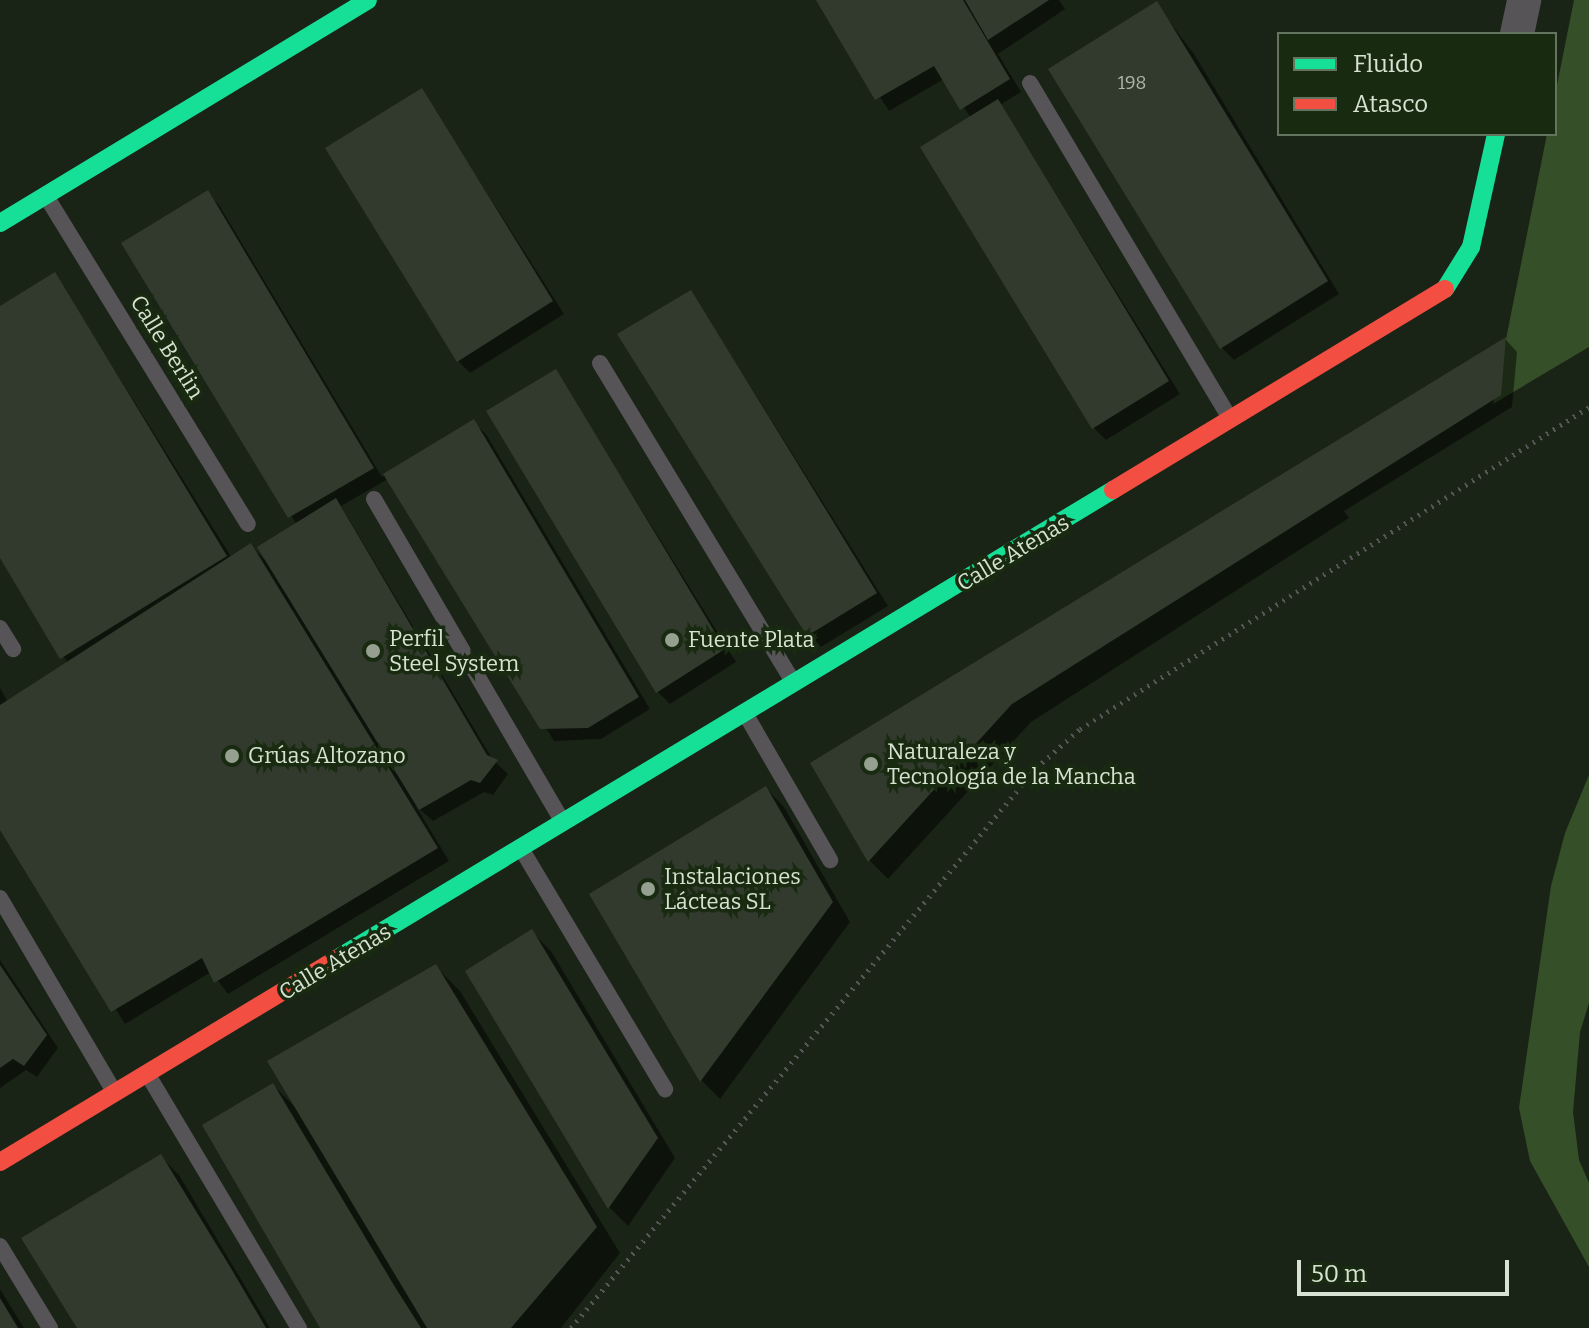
<!DOCTYPE html>
<meta charset="utf-8">
<style>
body{margin:0}
#map{position:relative;width:1589px;height:1328px;overflow:hidden;background:#1a2416;font-family:Bitter,serif}
div>[style]{position:absolute}
.green>*{inset:0;background:#354f28}
.shadow>*{inset:0;background:#0007}
.building>*{inset:0;background:#323a2e}
.path>*{height:5px;margin-top:-2.5px;transform-origin:0;background:repeating-linear-gradient(90deg,#565556 0 2px,transparent 0 8px)}
.lane>*{height:16px;margin:-8px;padding:0 8px;transform-origin:8px;border-radius:8px;background:#575458}
.street>*{height:34px;margin:-17px;padding:0 17px;transform-origin:17px;border-radius:17px;background:#575458}
.fast>*{height:18px;margin:-9px;padding:0 9px;transform-origin:9px;border-radius:9px;background:#16e098}
.jam>*{height:18px;margin:-9px;padding:0 9px;transform-origin:9px;border-radius:9px;background:#f24e42}
.dots>*{width:22px;height:22px;translate:-50% -50%;box-sizing:border-box;border:4px solid #182a10;border-radius:50%}
span{translate:-50% -50%;white-space:nowrap;text-align:center;line-height:1.15;-webkit-text-stroke:7px #182a10;paint-order:stroke}
.number-label{font-size:18px;color:#aeb8a9}
.number-label span{-webkit-text-stroke-width:0}
.street-label{font-size:22px;color:#d7e2d2}
.poi-label{font-size:22px;color:#d7e2d2}
.left{translate:0 -50%;text-align:left}
.legend{position:absolute;left:1277px;top:32px;width:280px;height:104px;box-sizing:border-box;background:#182a10;border:2px solid #64745e;margin:0;padding:10px 14px;list-style:none;font-size:24px;color:#d7e2d2}
.legend li{display:flex;align-items:center;gap:16px;height:40px}
.legend b{width:40px;border:2px solid #64745e}
.scale{position:absolute;left:1297px;top:1260px;width:212px;height:36px;box-sizing:border-box;border:4px solid #d7e2d2;border-top:0;padding-left:10px;font-size:24px;line-height:28px;white-space:nowrap;color:#d7e2d2;-webkit-text-stroke:6px #182a10;paint-order:stroke}
</style>
<div id="map">
<div class="green">
<div style="clip-path:polygon(1574px 0,1589px 0,1589px 347px,1493px 404px,1547px 134px,1555px 134px,1555px 95px)"></div>
<div style="clip-path:polygon(1589px 775px,1589px 1003px,1580px 1032px,1573px 1112px,1579px 1160px,1589px 1183px,1589px 1267px,1530px 1161px,1519px 1108px,1551px 886px,1565px 833px)"></div>
</div>
<div class="shadow">
<div style="clip-path:polygon(818px 0,1059px 0,1065px 9px,998px 54px,1021px 92px,1000px 105px,1180px 394px,1106px 440px,1094px 428px,971px 118px,944px 79px,889px 111px)"></div>
<div style="clip-path:polygon(1156px 4px,1194px 54px,1339px 294px,1234px 360px,1221px 347px)"></div>
<div style="clip-path:polygon(422px 91px,564px 314px,470px 373px,458px 361px)"></div>
<div style="clip-path:polygon(207px 193px,219px 205px,382px 477px,473px 422px,486px 434px,650px 709px,601px 739px,554px 741px,388px 479px,341px 506px,493px 760px,508px 774px,493px 795px,484px 792px,433px 821px,416px 806px,449px 861px,228px 994px,211px 972px,125px 1024px,0 824px,0 688px,8px 702px,69px 665px,0 557px,0 308px,55px 275px,232px 558px,251px 546px,267px 562px,297px 525px,124px 244px)"></div>
<div style="clip-path:polygon(691px 292px,888px 606px,821px 647px,809px 635px)"></div>
<div style="clip-path:polygon(1506px 340px,1517px 352px,1512px 407px,1344px 511px,1349px 518px,1031px 722px,888px 879px,870px 861px,813px 763px)"></div>
<div style="clip-path:polygon(556px 372px,736px 662px,670px 704px,658px 692px)"></div>
<div style="clip-path:polygon(766px 788px,784px 807px,850px 922px,720px 1099px,702px 1081px,592px 895px)"></div>
<div style="clip-path:polygon(532px 932px,551px 951px,675px 1158px,628px 1226px,610px 1208px,522px 1059px)"></div>
<div style="clip-path:polygon(0 960px,58px 1048px,37px 1077px,26px 1070px,0 1088px)"></div>
<div style="clip-path:polygon(435px 966px,460px 991px,620px 1253px,561px 1328px,323px 1328px,273px 1085px,296px 1108px)"></div>
<div style="clip-path:polygon(160px 1156px,179px 1175px,270px 1328px,79px 1328px)"></div>
<div style="clip-path:polygon(0 1289px,24px 1328px,0 1328px)"></div>
</div>
<div class="building">
<div style="clip-path:polygon(816px 0,963px 0,1010px 79px,960px 110px,934px 66px,875px 100px)"></div>
<div style="clip-path:polygon(965px 0,1049px 0,988px 40px)"></div>
<div style="clip-path:polygon(1157px 1px,1328px 281px,1220px 349px,1048px 69px)"></div>
<div style="clip-path:polygon(422px 88px,553px 301px,457px 362px,325px 148px)"></div>
<div style="clip-path:polygon(998px 99px,1169px 381px,1092px 429px,920px 147px)"></div>
<div style="clip-path:polygon(208px 190px,374px 468px,288px 518px,121px 243px)"></div>
<div style="clip-path:polygon(55px 272px,227px 556px,60px 659px,0 558px,0 306px)"></div>
<div style="clip-path:polygon(691px 290px,877px 593px,807px 636px,617px 334px)"></div>
<div style="clip-path:polygon(1506px 337px,1501px 395px,1012px 704px,868px 862px,810px 763px)"></div>
<div style="clip-path:polygon(556px 369px,725px 649px,656px 693px,486px 411px)"></div>
<div style="clip-path:polygon(474px 419px,639px 697px,588px 728px,540px 729px,383px 474px)"></div>
<div style="clip-path:polygon(336px 498px,487px 755px,498px 760px,480px 783px,471px 780px,419px 810px,257px 547px)"></div>
<div style="clip-path:polygon(251px 543px,438px 848px,214px 983px,202px 958px,111px 1012px,0 830px,0 705px)"></div>
<div style="clip-path:polygon(766px 786px,833px 902px,700px 1082px,589px 894px)"></div>
<div style="clip-path:polygon(532px 929px,658px 1138px,608px 1209px,465px 971px)"></div>
<div style="clip-path:polygon(436px 964px,597px 1227px,511px 1328px,427px 1328px,267px 1061px)"></div>
<div style="clip-path:polygon(0 965px,47px 1035px,24px 1066px,13px 1059px,0 1068px)"></div>
<div style="clip-path:polygon(273px 1083px,395px 1287px,421px 1328px,320px 1328px,202px 1125px)"></div>
<div style="clip-path:polygon(161px 1154px,232px 1270px,266px 1328px,77px 1328px,21px 1238px)"></div>
<div style="clip-path:polygon(0 1298px,18px 1328px,0 1328px)"></div>
</div>
<div class="path">
<div style="left:571px;top:1328px;width:728px;rotate:-50.3deg"></div>
<div style="left:1036px;top:768px;width:59px;rotate:-41.6deg"></div>
<div style="left:1080px;top:729px;width:602px;rotate:-32.32deg"></div>
</div>
<div class="lane">
<div style="left:1030px;top:83px;width:390px;rotate:59.2deg"></div>
<div style="left:46px;top:196px;width:385px;rotate:58.4deg"></div>
<div style="left:600px;top:363px;width:371px;rotate:58.8deg"></div>
<div style="left:374px;top:499px;width:371px;rotate:59.7deg"></div>
<div style="left:0;top:628px;width:25px;rotate:58deg"></div>
<div style="left:746px;top:715px;width:168px;rotate:59.9deg"></div>
<div style="left:522px;top:850px;width:279px;rotate:59.1deg"></div>
<div style="left:0;top:898px;width:223px;rotate:59.5deg"></div>
<div style="left:148px;top:1075px;width:295px;rotate:59.2deg"></div>
<div style="left:0;top:1246px;width:96px;rotate:58.6deg"></div>
</div>
<div class="street">
<div style="left:1517px;top:34px;width:35px;rotate:-78deg"></div>
</div>
<div class="fast">
<div style="left:0;top:223px;width:430px;rotate:-31.2deg"></div>
<div style="left:1445px;top:289px;width:49px;rotate:-58.2deg"></div>
<div style="left:1471px;top:247px;width:116px;rotate:-77.5deg"></div>
<div style="left:338px;top:958px;width:905px;rotate:-31.13deg"></div>
</div>
<div class="jam">
<div style="left:1113px;top:490px;width:388px;rotate:-31.2deg"></div>
<div style="left:0;top:1162px;width:395px;rotate:-31.1deg"></div>
</div>
<div class="dots">
<div style="left:672px;top:640px;background:#95a090"></div>
<div style="left:373px;top:651px;background:#95a090"></div>
<div style="left:232px;top:756px;background:#95a090"></div>
<div style="left:871px;top:764px;background:#95a090"></div>
<div style="left:648px;top:889px;background:#95a090"></div>
</div>
<div class="number-label">
<span style="left:1132px;top:83px">198</span>
</div>
<div class="street-label">
<span style="left:167px;top:347px;rotate:58deg">Calle Berlin</span>
<span style="left:1013px;top:553px;rotate:-31deg">Calle Atenas</span>
<span style="left:335px;top:962px;rotate:-31deg">Calle Atenas</span>
</div>
<div class="poi-label">
<span class="left" style="left:389px;top:651px">Perfil<br>Steel System</span>
<span class="left" style="left:688px;top:640px">Fuente Plata</span>
<span class="left" style="left:887px;top:764px">Naturaleza y<br>Tecnología de la Mancha</span>
<span class="left" style="left:248px;top:756px">Grúas Altozano</span>
<span class="left" style="left:664px;top:889px">Instalaciones<br>Lácteas SL</span>
</div>
<ul class="legend">
<li><b style="height:10px;background:#16e098"></b>Fluido</li>
<li><b style="height:10px;background:#f24e42"></b>Atasco</li>
</ul>
<div class="scale">50 m</div>
</div>
